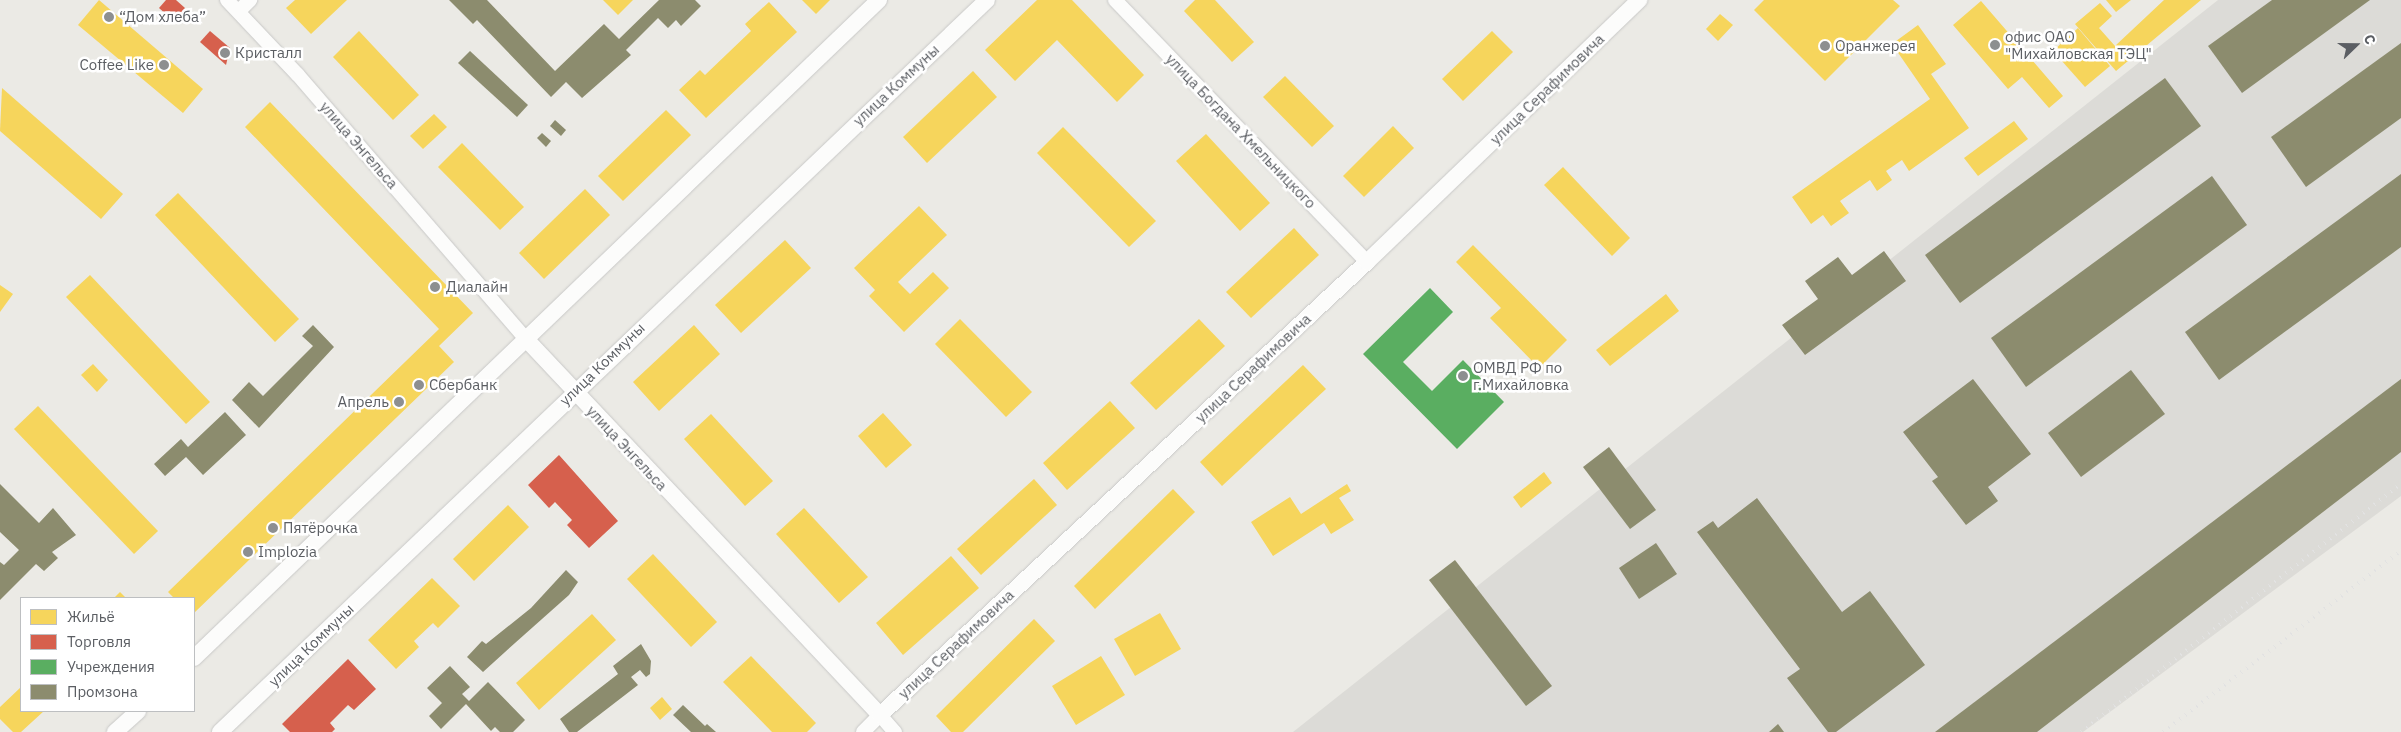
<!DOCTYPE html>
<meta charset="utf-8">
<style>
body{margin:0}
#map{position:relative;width:2401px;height:732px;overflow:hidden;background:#ebeae5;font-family:"IBM Plex Sans",sans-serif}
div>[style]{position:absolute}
.industrial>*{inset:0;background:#dcdbd7}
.homes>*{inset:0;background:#f6d55c}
.shops>*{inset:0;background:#d6604d}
.public>*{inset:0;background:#5aae61}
.industry>*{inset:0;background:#8c8c6e}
.roads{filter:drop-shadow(0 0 1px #c8c8c7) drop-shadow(0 0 1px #c8c8c7)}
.minor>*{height:14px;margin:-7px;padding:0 7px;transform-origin:7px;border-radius:7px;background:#fcfcfb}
.tertiary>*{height:16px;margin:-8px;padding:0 8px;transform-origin:8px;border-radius:8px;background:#fcfcfb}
.rail>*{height:4px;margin-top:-2px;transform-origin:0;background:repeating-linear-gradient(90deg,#e2e2e2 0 1px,transparent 0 7px)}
.dots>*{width:14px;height:14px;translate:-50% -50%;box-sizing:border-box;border:2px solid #fff;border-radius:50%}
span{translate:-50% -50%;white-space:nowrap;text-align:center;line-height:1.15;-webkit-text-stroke:5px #fff;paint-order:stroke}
.poi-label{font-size:15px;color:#5b5e63}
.left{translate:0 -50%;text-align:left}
.right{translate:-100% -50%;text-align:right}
.street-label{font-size:15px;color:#5b5e63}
.legend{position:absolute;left:20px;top:597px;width:175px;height:115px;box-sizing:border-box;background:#fff;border:1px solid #bdbfc1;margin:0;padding:6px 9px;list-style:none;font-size:15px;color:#5b5e63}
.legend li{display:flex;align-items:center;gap:10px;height:25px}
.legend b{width:25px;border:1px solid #bdbfc1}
.north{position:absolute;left:2331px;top:20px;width:50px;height:50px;-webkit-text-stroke:4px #fff;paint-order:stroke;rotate:68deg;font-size:14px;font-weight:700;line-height:20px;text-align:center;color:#5b5e63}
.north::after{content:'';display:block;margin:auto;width:18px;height:22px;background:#5b5e63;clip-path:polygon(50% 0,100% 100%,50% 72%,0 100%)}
</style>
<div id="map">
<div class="industrial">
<div style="clip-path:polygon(2218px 0,2401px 0,2401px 496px,2083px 732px,1293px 732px)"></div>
</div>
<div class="homes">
<div style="clip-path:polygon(99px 0,203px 89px,183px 113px,78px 25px)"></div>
<div style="clip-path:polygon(295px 0,347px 0,311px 34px,286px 8px)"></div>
<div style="clip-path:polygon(603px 0,633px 0,618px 15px)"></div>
<div style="clip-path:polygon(802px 0,830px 0,816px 14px)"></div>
<div style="clip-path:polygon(1037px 0,1072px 0,1144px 75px,1117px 102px,1057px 40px,1015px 81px,985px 50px)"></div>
<div style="clip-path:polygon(1195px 0,1215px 0,1254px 42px,1232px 62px,1184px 11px)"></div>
<div style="clip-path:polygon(1764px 0,1893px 0,1900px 6px,1825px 81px,1754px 10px)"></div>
<div style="clip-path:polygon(2106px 0,2131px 0,2116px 12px)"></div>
<div style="clip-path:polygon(2164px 0,2201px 0,2116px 71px,2075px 24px,2100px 3px,2112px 16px,2099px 28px,2115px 46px)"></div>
<div style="clip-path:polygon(1981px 1px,2063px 96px,2049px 108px,2022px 77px,2008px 89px,1953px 25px)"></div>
<div style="clip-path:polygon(769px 2px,797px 32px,706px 118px,679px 90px,700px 70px,705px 75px,751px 31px,745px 24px)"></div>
<div style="clip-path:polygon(1720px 14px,1733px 25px,1718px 41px,1706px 29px)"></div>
<div style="clip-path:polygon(1918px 25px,1946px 64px,1931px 74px,1969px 128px,1909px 171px,1902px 160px,1886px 171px,1892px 180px,1877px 191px,1870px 180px,1840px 201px,1849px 213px,1831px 226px,1823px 215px,1811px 224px,1792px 197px,1930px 99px,1892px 44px)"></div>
<div style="clip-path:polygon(2078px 28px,2110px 66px,2085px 87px,2053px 51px)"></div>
<div style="clip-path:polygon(359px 31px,419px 95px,393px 120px,333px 57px)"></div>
<div style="clip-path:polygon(1492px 31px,1513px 52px,1463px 101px,1442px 79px)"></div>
<div style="clip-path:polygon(973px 71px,997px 97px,927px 163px,903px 137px)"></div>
<div style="clip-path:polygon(1285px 76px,1334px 126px,1312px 147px,1263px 97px)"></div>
<div style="clip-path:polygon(2px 88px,123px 194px,101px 219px,0 131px)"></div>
<div style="clip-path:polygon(270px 102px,473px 313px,439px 346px,454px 362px,194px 613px,194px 598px,174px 598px,168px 592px,439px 329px,245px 127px)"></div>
<div style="clip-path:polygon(666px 110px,691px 135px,623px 201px,598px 176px)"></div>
<div style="clip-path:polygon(434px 114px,447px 127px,423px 149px,410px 136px)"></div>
<div style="clip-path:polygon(2014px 121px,2028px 139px,1978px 176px,1964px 158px)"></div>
<div style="clip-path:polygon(1393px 126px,1414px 148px,1364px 197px,1343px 176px)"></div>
<div style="clip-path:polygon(1063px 127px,1156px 221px,1129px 247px,1037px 153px)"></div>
<div style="clip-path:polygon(1206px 134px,1270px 203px,1240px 231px,1176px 161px)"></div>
<div style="clip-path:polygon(462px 143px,524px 207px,500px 230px,438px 167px)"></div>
<div style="clip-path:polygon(1563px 167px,1630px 238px,1612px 256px,1544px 185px)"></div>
<div style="clip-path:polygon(585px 189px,610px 215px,544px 279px,519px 253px)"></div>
<div style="clip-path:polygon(178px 193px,299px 319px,275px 342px,155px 215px)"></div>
<div style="clip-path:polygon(919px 206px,947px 235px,898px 282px,910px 294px,933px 272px,949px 288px,904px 332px,869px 296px,875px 290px,854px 268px)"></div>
<div style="clip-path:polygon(1294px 228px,1319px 255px,1251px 318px,1226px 292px)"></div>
<div style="clip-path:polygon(785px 240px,811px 268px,741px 333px,715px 305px)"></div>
<div style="clip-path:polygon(1473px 245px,1567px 340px,1539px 368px,1490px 318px,1501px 308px,1456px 262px)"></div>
<div style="clip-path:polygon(90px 275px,210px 402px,186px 424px,66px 297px)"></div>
<div style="clip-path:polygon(0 285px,13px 294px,0 312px)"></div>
<div style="clip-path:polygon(1666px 294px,1679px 311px,1610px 366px,1596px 350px)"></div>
<div style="clip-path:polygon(960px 319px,1032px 392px,1006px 417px,935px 344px)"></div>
<div style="clip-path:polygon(1199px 319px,1225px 346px,1156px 410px,1130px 383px)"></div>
<div style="clip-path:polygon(694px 325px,720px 354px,659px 411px,633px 382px)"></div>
<div style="clip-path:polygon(93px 364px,108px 380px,97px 392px,81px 375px)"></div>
<div style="clip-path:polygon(1303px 365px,1326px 389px,1222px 486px,1200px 462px)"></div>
<div style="clip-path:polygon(1110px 401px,1135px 428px,1067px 490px,1043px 463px)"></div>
<div style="clip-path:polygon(38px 406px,158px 531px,134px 554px,14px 429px)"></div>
<div style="clip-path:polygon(883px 413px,912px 445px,886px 468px,858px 436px)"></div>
<div style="clip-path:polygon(711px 414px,773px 481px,745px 506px,684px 439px)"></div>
<div style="clip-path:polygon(1544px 472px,1552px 483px,1521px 508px,1513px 497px)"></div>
<div style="clip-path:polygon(1034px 479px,1057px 505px,981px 575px,957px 549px)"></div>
<div style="clip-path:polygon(1347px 484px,1351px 491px,1339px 498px,1354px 520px,1331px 534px,1324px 523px,1273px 556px,1251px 522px,1290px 497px,1301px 514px)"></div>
<div style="clip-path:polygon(1173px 489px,1195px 512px,1095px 609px,1074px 586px)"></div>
<div style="clip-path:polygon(508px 505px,529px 527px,474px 581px,453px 559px)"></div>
<div style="clip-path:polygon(804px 508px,868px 577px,839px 603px,776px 534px)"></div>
<div style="clip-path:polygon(653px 554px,717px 622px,691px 647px,627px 579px)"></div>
<div style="clip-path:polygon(951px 556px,979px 588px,903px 655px,876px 623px)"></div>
<div style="clip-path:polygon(432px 578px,460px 606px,438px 628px,433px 623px,414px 641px,419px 647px,396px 669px,368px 640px)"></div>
<div style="clip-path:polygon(120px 592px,126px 598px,114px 598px)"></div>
<div style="clip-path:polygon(1160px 613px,1181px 649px,1135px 676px,1114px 639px)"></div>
<div style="clip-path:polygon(592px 614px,616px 640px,539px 710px,516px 683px)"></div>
<div style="clip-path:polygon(1034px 619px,1055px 641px,963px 732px,951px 732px,936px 716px)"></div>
<div style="clip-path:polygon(751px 656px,816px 723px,807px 732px,772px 732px,723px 682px)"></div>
<div style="clip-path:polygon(1101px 656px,1125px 695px,1076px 725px,1052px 686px)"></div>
<div style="clip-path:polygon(21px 687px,21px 711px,44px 711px,21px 732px,13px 732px,0 719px,0 707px)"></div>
<div style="clip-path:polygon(662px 697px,672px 709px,660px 720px,650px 708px)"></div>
</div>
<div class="shops">
<div style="clip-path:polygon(166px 0,176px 0,185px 8px,174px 21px,159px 8px)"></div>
<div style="clip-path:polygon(210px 31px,230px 48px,226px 65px,200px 42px)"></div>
<div style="clip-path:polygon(559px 455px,618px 521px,589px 548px,567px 525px,572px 520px,555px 502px,549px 508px,528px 485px)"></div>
<div style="clip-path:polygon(348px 659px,376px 689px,354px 710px,348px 705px,330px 723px,335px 729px,332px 732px,290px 732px,282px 724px)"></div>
</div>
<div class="public">
<div style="clip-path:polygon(1430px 288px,1453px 312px,1403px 362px,1432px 391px,1463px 360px,1504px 402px,1457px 449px,1363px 354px)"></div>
</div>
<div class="industry">
<div style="clip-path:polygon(449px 0,487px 0,555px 71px,604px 24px,619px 39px,659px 0,695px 0,701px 6px,681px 26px,676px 20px,668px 28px,658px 18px,626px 50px,631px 55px,582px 98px,566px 82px,551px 97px,477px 20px,473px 24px)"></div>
<div style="clip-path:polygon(2272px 0,2370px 0,2242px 93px,2208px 46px)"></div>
<div style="clip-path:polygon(2401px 43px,2401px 118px,2306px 187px,2271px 137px)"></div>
<div style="clip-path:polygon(470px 51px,528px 105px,517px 117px,458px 63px)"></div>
<div style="clip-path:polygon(2165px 78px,2201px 126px,1960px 303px,1925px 255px)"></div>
<div style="clip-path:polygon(555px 120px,566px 130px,561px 136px,550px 126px)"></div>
<div style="clip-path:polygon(542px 133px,551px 141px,546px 147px,537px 138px)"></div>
<div style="clip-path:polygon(2401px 174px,2401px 247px,2219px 380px,2185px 332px)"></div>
<div style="clip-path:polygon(2212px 176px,2247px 225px,2026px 387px,1991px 338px)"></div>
<div style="clip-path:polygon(1884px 251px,1906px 281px,1805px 355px,1782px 325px,1818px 299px,1805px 281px,1838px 257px,1852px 275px)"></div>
<div style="clip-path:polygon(313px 325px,334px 347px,259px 428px,232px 400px,249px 382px,263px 396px,313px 346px,302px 336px)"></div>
<div style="clip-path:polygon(2131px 370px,2165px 414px,2081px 477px,2048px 433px)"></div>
<div style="clip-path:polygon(1973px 379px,2031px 454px,1988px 487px,1998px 501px,1966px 525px,1932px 481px,1938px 477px,1903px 432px)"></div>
<div style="clip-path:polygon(2401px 379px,2401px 452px,2037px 732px,1935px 732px)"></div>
<div style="clip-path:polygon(225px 412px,246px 435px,203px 475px,186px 457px,165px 476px,154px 464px,181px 439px,188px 447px)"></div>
<div style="clip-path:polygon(1609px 447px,1656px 510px,1630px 529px,1583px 467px)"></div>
<div style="clip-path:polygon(0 484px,39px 523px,53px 508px,76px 535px,52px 552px,58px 558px,44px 571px,36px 564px,0 600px,0 562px,4px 565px,19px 550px,0 532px)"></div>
<div style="clip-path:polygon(1757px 498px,1842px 612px,1870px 591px,1925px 665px,1836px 732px,1828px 732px,1787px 678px,1800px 669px,1697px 532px,1713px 521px,1718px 528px)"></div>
<div style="clip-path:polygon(1656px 543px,1677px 574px,1639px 599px,1619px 568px)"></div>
<div style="clip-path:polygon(1455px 560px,1552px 686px,1526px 706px,1429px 580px)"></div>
<div style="clip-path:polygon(566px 570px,578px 582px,569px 595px,515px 643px,483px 672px,467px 657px,482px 641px,486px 644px,531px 608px)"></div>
<div style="clip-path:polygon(641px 644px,651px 661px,650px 674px,646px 677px,640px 670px,631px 677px,638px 685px,577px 732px,569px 732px,560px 719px,618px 674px,613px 666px)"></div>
<div style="clip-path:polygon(450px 666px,470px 687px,462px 694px,469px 701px,488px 682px,525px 720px,513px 732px,500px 732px,495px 727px,491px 731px,466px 704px,441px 729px,429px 716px,442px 703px,427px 688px)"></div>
<div style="clip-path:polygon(683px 705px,705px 726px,707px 724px,716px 732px,691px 732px,673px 715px)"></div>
<div style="clip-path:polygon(1778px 724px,1784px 732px,1769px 732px)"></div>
</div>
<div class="roads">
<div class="minor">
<div style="left:227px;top:0;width:103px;rotate:46.6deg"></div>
<div style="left:298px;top:75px;width:349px;rotate:49.2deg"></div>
<div style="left:1115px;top:0;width:364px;rotate:46.1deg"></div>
<div style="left:239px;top:11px;width:16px;rotate:-45deg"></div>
<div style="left:863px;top:732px;width:24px;rotate:-45deg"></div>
<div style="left:880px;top:715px;width:23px;rotate:49deg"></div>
</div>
<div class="tertiary">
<div style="left:526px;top:339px;width:516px;rotate:46.73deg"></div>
<div style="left:880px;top:715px;width:665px;rotate:-42.93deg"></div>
<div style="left:1367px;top:262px;width:378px;rotate:-43.9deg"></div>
<div style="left:194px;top:658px;width:950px;rotate:-43.85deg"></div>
<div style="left:115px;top:732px;width:31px;rotate:-42deg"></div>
<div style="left:220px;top:732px;width:1060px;rotate:-43.66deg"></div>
</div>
</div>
<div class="rail">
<div style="left:2081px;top:732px;width:405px;rotate:-37.8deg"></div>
<div style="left:2163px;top:732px;width:299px;rotate:-37.3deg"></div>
</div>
<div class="dots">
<div style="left:109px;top:17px;background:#8d8f90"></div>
<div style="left:1995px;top:45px;background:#8d8f90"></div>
<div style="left:1825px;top:46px;background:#8d8f90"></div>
<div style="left:225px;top:53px;background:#8d8f90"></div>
<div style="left:164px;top:65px;background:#8d8f90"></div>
<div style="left:435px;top:287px;background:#8d8f90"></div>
<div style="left:1463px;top:376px;background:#8d8f90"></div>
<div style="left:419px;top:385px;background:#8d8f90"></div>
<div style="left:399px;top:402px;background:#8d8f90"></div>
<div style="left:273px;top:528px;background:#8d8f90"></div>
<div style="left:248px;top:552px;background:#8d8f90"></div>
</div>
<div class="poi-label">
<span class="left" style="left:119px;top:17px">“Дом хлеба”</span>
<span class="left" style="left:2005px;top:45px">офис ОАО<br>"Михайловская ТЭЦ"</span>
<span class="left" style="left:1835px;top:46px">Оранжерея</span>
<span class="left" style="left:235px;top:53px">Кристалл</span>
<span class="right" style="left:154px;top:65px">Coffee Like</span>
<span class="left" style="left:446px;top:287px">Диалайн</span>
<span class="left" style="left:1473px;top:376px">ОМВД РФ по<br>г.Михайловка</span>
<span class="left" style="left:429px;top:385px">Сбербанк</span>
<span class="right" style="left:389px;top:402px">Апрель</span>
<span class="left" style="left:283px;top:528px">Пятёрочка</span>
<span class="left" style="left:258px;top:552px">Implozia</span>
</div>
<div class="street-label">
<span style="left:896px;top:85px;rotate:-43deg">улица Коммуны</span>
<span style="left:1547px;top:89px;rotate:-44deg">улица Серафимовича</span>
<span style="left:1241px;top:131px;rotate:46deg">улица Богдана Хмельницкого</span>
<span style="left:359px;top:145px;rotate:49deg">улица Энгельса</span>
<span style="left:602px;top:364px;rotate:-44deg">улица Коммуны</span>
<span style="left:1253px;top:368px;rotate:-43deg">улица Серафимовича</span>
<span style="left:627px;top:448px;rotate:47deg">улица Энгельса</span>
<span style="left:956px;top:644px;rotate:-43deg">улица Серафимовича</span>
<span style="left:311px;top:645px;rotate:-44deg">улица Коммуны</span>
</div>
<ul class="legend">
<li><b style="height:14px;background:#f6d55c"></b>Жильё</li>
<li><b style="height:14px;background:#d6604d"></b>Торговля</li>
<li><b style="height:14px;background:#5aae61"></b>Учреждения</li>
<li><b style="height:14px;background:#8c8c6e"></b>Промзона</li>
</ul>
<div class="north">С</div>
</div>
